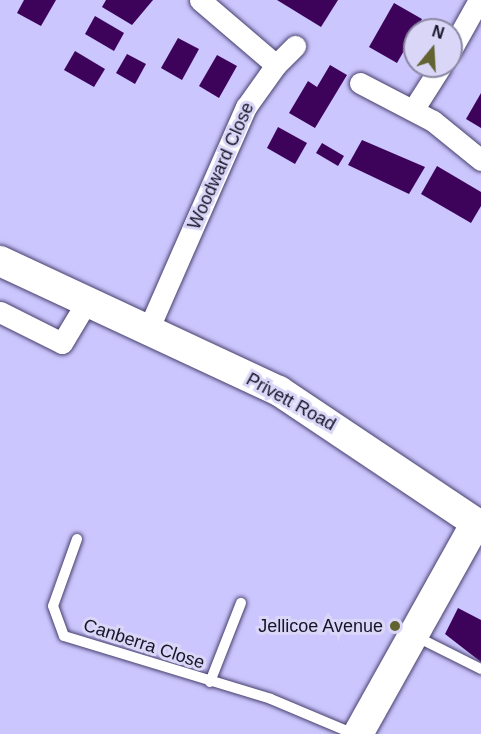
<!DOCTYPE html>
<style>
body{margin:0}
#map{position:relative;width:481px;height:734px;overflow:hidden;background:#cbc6fd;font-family:Arial,sans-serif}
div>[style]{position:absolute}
.building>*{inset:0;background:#3d035a}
.roads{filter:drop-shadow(0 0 2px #47406e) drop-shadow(0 0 2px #47406e)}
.lane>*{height:10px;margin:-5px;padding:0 5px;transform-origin:5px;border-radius:5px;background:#fff}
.street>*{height:21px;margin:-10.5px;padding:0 10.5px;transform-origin:10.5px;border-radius:10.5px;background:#fff}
.secondary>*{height:30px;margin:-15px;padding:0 15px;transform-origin:15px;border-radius:15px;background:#fff}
.dots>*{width:16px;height:16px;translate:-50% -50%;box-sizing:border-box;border:3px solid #d9d6f7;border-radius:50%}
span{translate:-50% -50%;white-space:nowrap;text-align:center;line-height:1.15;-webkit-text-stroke:6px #d9d6f7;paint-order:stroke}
.street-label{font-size:18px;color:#171428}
.poi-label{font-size:18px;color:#171428}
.right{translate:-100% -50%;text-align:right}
.north{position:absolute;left:403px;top:18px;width:60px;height:60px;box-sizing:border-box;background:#d9d6f7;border:2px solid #8b88a4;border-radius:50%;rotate:18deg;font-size:16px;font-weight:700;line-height:24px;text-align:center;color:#171428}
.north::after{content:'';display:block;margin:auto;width:21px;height:27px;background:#626330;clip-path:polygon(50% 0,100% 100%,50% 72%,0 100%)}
</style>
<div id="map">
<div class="building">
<div style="clip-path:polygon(24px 0,56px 0,41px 26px,17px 13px)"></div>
<div style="clip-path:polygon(106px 0,153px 0,132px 25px,102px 7px)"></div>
<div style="clip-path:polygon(277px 0,338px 0,321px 27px)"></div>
<div style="clip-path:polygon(394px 3px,422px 19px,397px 63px,369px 47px)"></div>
<div style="clip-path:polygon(95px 16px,124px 33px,114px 51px,85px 34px)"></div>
<div style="clip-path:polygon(178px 38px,199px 49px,182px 80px,161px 68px)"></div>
<div style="clip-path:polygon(75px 51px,105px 69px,94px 87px,64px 70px)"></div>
<div style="clip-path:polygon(127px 54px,146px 64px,135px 84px,116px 73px)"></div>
<div style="clip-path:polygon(217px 55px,237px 66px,219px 98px,199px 86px)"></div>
<div style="clip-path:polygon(330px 65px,347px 75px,315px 128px,289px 113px,308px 81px,317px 87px)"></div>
<div style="clip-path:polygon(481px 93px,481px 128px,466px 119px)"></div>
<div style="clip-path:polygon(278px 127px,307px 143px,295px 164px,267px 148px)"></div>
<div style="clip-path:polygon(362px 140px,425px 167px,409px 194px,348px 165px)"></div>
<div style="clip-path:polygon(322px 143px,344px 156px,338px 166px,316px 153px)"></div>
<div style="clip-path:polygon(437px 166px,481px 192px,481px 206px,471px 223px,421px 194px)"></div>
<div style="clip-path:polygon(458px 608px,481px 620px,481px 662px,445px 634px)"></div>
</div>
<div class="roads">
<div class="lane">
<div style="left:77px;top:539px;width:71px;rotate:109.7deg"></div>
<div style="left:53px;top:606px;width:32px;rotate:70deg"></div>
<div style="left:64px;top:636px;width:216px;rotate:16.9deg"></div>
<div style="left:271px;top:699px;width:90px;rotate:22.9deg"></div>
<div style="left:415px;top:636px;width:74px;rotate:26.6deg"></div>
<div style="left:210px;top:682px;width:85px;rotate:-68.6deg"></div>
</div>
<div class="street">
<div style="left:451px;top:50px;width:57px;rotate:-60.8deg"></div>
<div style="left:276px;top:65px;width:27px;rotate:-45deg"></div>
<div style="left:360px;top:83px;width:82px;rotate:27.5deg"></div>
<div style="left:433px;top:121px;width:62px;rotate:39.1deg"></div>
<div style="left:413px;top:110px;width:52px;rotate:-57.5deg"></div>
<div style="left:0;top:312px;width:69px;rotate:26.6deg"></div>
<div style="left:62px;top:343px;width:47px;rotate:-59deg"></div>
<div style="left:148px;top:330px;width:244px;rotate:-66.3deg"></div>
<div style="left:246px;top:107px;width:52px;rotate:-54.5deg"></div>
<div style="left:276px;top:65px;width:100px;rotate:-139.5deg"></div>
</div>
<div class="secondary">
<div style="left:0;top:261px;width:308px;rotate:25deg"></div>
<div style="left:279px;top:391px;width:243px;rotate:33.8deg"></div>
<div style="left:358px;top:734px;width:242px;rotate:-60.8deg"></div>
</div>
</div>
<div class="dots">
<div style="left:395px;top:626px;background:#626330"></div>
</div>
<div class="street-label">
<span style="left:221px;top:166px;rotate:-66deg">Woodward Close</span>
<span style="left:291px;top:402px;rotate:29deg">Privett Road</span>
<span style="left:144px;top:644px;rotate:18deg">Canberra Close</span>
</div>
<div class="poi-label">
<span class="right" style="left:383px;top:626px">Jellicoe Avenue</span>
</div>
<div class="north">N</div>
</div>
